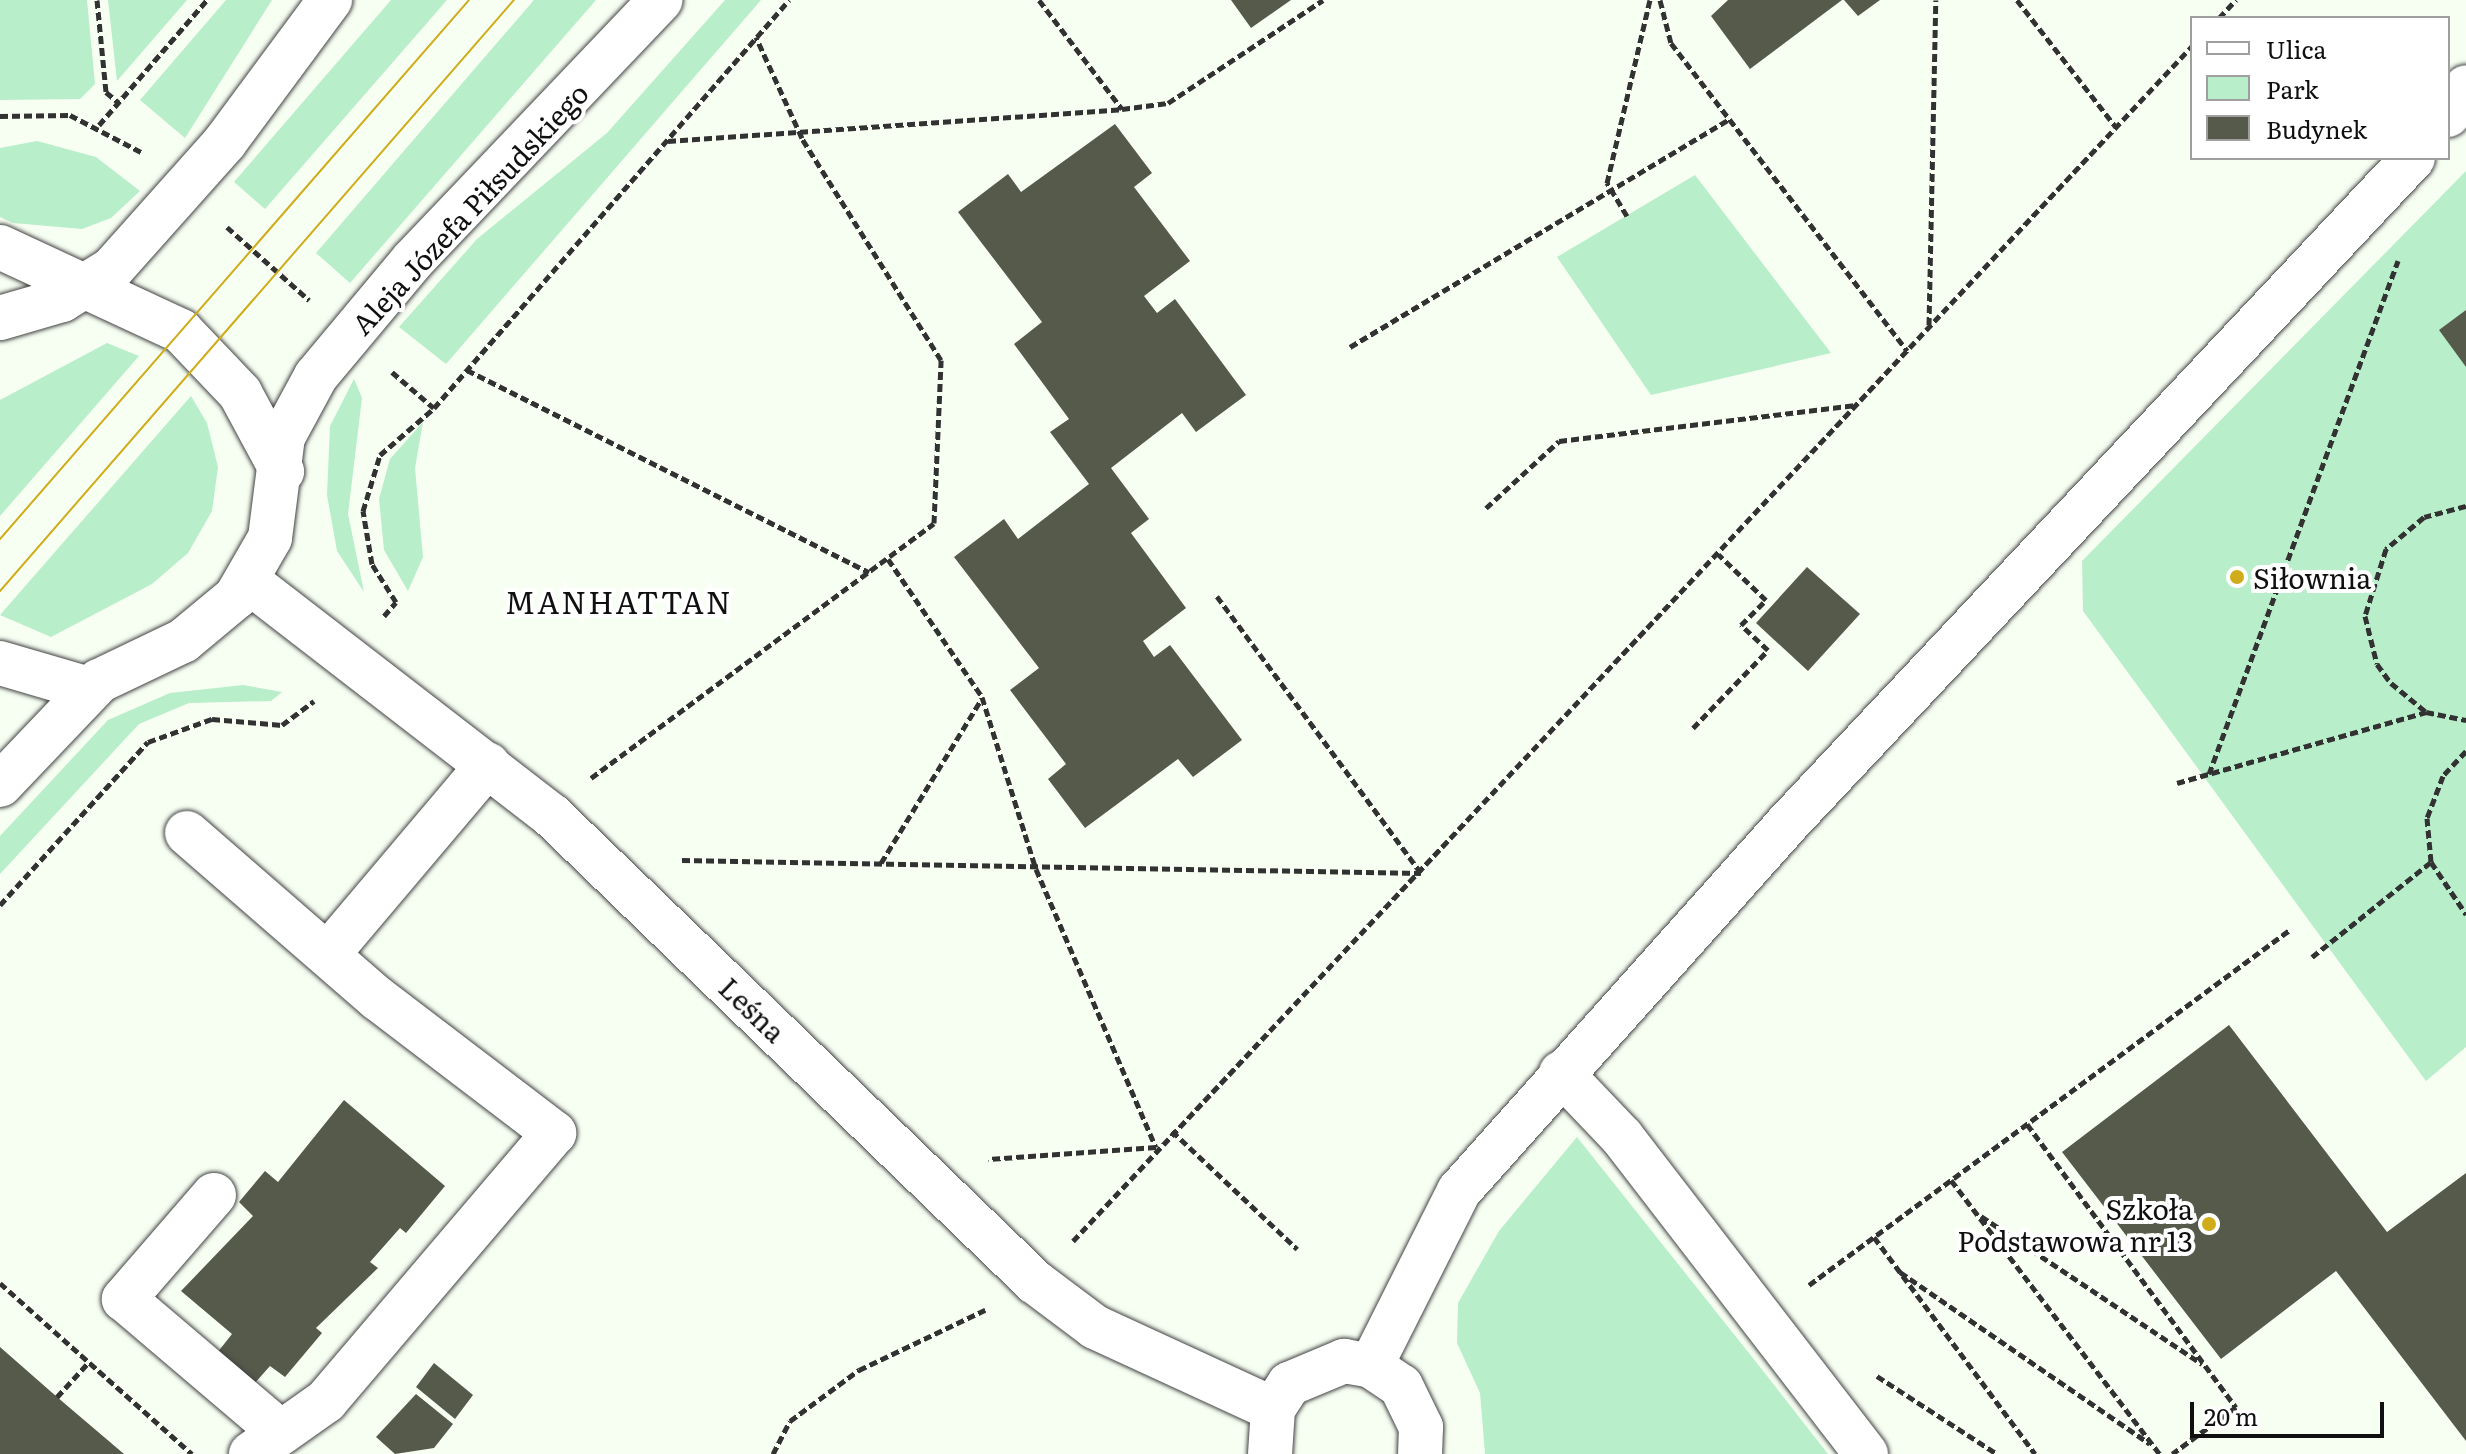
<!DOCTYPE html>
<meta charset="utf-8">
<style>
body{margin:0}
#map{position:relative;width:2466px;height:1454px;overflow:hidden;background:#f7fff3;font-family:Literata,serif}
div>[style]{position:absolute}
.green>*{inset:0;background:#b8eeca}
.building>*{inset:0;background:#565a4b}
.path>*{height:5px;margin-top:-2.5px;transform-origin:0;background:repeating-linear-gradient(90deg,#323232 0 8px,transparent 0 12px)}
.roads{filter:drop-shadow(0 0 2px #434343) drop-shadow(0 0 2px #434343)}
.minor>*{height:44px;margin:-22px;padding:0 22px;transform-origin:22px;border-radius:22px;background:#fff}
.tram>*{height:2px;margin:-1px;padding:0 1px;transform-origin:1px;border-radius:1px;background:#cfac19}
.dots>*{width:22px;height:22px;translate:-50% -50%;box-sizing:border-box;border:4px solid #fff;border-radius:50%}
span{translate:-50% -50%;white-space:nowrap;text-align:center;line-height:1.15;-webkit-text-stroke:8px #fff;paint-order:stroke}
.street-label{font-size:28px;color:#101010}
.poi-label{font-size:28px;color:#101010}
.left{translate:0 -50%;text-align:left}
.right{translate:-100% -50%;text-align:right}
.neighbourhood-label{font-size:30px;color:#101010;letter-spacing:2px}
.legend{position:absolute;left:2190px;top:16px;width:260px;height:144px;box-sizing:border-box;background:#fff;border:2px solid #9f9f9f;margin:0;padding:10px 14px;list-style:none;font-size:24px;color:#101010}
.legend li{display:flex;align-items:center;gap:16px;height:40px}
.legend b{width:40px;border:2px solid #9f9f9f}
.scale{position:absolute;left:2190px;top:1402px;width:194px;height:36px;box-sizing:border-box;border:4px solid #101010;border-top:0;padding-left:10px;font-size:24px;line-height:28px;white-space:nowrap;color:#101010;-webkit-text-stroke:6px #fff;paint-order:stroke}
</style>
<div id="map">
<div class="green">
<div style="clip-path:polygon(0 0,87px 0,95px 84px,80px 99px,0 100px)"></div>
<div style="clip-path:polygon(108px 0,187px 0,117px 81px)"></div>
<div style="clip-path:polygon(226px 0,272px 0,185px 138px,140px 100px)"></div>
<div style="clip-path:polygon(391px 0,447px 0,265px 209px,234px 182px)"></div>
<div style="clip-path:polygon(534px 0,596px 0,350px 283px,316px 253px)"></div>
<div style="clip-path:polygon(725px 0,761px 0,446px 364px,399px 327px,477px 239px,607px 133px)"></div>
<div style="clip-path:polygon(37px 141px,96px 157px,140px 191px,111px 218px,82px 229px,13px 223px,0 217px,0 148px)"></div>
<div style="clip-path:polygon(2466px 171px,2466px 1047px,2426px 1081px,2083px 611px,2082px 561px)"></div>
<div style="clip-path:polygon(1695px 175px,1831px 353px,1651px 395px,1557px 257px)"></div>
<div style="clip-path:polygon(107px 343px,139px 356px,0 516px,0 400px)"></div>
<div style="clip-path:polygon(354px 379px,362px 398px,348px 514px,364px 592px,337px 551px,327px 495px,330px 426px)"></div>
<div style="clip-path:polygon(191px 396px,207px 423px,218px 467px,212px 511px,188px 553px,152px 584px,51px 637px,0 615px)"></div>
<div style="clip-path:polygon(423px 422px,415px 468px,423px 557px,408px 591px,384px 550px,379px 499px,390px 459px)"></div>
<div style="clip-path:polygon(243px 685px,282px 692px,271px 701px,189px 703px,139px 724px,0 874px,0 836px,108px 720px,170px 693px)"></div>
<div style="clip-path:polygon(1577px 1137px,1760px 1367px,1828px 1454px,1485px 1454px,1480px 1393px,1457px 1343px,1458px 1303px,1499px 1231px)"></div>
</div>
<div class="building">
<div style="clip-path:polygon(1231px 0,1291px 0,1251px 28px)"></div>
<div style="clip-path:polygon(1728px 0,1842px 0,1750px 69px,1711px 16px)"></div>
<div style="clip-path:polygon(1844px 0,1880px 0,1858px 16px)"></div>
<div style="clip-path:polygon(1115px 124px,1152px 173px,1134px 187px,1190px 261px,1144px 296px,1157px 313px,1175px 299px,1246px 395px,1196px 432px,1182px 413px,1111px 468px,1149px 519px,1131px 533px,1186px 608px,1143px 641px,1154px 657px,1170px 645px,1242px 740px,1193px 777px,1178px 759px,1085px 828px,1048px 779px,1066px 764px,1010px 690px,1039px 668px,954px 557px,1004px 519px,1018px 539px,1089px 484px,1050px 432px,1069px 419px,1014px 344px,1042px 322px,958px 212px,1008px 174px,1021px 192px)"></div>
<div style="clip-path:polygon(2466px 310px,2466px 367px,2439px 330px)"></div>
<div style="clip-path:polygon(1807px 567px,1860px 614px,1808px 671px,1756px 623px)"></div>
<div style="clip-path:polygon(2229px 1025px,2387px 1232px,2466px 1173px,2466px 1441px,2336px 1271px,2221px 1359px,2062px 1152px)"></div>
<div style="clip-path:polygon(344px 1100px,445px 1186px,406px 1233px,400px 1228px,370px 1262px,378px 1268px,316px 1328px,322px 1333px,285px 1377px,270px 1366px,253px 1385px,217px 1353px,232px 1334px,181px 1291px,253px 1216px,239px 1202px,265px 1171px,278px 1182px)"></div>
<div style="clip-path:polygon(0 1347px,57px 1397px,124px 1454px,0 1454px)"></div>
<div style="clip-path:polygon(434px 1363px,473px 1395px,455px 1419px,416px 1387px)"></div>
<div style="clip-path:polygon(416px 1394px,453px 1424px,434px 1448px,395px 1454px,376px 1437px)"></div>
</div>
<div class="path">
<div style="left:97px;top:0;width:92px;rotate:84.4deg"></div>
<div style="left:106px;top:92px;width:16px;rotate:40deg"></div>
<div style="left:1039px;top:0;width:137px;rotate:52.7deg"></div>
<div style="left:1122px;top:109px;width:46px;rotate:-7.4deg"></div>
<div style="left:1168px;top:103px;width:186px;rotate:-33.6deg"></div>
<div style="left:1660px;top:0;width:44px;rotate:75.7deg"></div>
<div style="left:1671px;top:43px;width:388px;rotate:52.5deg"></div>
<div style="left:2017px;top:0;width:161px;rotate:52.1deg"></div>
<div style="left:2219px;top:18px;width:25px;rotate:-47deg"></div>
<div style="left:0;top:116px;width:70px;rotate:-0.8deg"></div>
<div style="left:70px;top:115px;width:80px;rotate:27.5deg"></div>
<div style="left:99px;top:125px;width:165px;rotate:-49.2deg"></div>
<div style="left:668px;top:141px;width:455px;rotate:-4deg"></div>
<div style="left:1627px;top:216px;width:39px;rotate:-121deg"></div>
<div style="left:1607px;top:183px;width:188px;rotate:-76.8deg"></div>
<div style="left:227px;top:227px;width:110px;rotate:41.7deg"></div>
<div style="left:1929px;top:325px;width:325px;rotate:-88.8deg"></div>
<div style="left:1350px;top:347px;width:442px;rotate:-31deg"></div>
<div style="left:467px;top:370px;width:450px;rotate:26.7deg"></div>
<div style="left:392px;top:372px;width:55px;rotate:40.6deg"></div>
<div style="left:2466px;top:506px;width:43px;rotate:165.3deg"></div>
<div style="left:2424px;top:517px;width:50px;rotate:139.9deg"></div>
<div style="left:2386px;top:549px;width:70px;rotate:107.4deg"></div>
<div style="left:2365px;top:616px;width:49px;rotate:76deg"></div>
<div style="left:2377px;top:664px;width:24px;rotate:54deg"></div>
<div style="left:2391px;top:683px;width:45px;rotate:39.6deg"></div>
<div style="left:2426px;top:712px;width:41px;rotate:11.3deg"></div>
<div style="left:1486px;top:508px;width:99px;rotate:-42.5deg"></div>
<div style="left:1559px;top:441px;width:299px;rotate:-6.9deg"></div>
<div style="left:888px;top:559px;width:167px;rotate:55.7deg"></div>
<div style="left:982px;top:697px;width:180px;rotate:72.6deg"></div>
<div style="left:1036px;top:869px;width:303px;rotate:66.7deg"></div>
<div style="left:1156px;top:1147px;width:168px;rotate:175.9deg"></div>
<div style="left:384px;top:616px;width:18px;rotate:-49deg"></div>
<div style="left:396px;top:602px;width:45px;rotate:-122.3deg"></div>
<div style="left:372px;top:564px;width:54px;rotate:-99.6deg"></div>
<div style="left:363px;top:511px;width:59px;rotate:-73.1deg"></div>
<div style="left:380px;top:455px;width:72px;rotate:-41deg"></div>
<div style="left:434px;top:408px;width:541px;rotate:-48.97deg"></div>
<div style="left:1693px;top:728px;width:108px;rotate:-46.1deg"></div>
<div style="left:1768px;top:650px;width:37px;rotate:-137deg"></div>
<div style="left:1741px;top:625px;width:35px;rotate:-45deg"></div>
<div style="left:1766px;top:600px;width:66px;rotate:-136.2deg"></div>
<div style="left:2466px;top:751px;width:34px;rotate:133deg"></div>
<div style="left:2443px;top:776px;width:45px;rotate:110.9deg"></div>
<div style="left:2427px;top:818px;width:44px;rotate:84.8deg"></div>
<div style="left:2431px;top:862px;width:63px;rotate:56.1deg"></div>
<div style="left:2209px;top:774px;width:547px;rotate:-69.78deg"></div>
<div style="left:591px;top:778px;width:427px;rotate:-36.6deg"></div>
<div style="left:934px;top:523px;width:163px;rotate:-87.5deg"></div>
<div style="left:941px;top:360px;width:262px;rotate:-122.1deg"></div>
<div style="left:802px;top:138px;width:111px;rotate:-114.5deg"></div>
<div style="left:2177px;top:783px;width:259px;rotate:-15.9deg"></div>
<div style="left:682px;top:860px;width:739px;rotate:1.01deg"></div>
<div style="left:1421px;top:873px;width:344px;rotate:-126.4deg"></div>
<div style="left:881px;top:863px;width:193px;rotate:-58.5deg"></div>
<div style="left:0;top:905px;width:220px;rotate:-47.8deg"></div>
<div style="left:148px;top:742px;width:68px;rotate:-19.8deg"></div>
<div style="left:212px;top:719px;width:70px;rotate:4.9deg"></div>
<div style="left:282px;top:725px;width:40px;rotate:-37deg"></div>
<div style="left:2312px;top:957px;width:152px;rotate:-38.6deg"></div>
<div style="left:2027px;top:1124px;width:352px;rotate:53.6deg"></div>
<div style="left:2236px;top:1407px;width:79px;rotate:143.7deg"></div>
<div style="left:1172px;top:1131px;width:172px;rotate:43.3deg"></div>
<div style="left:1951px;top:1180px;width:345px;rotate:52.7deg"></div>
<div style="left:1981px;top:1216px;width:266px;rotate:33.8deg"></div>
<div style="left:1874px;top:1237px;width:270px;rotate:53.4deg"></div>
<div style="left:1073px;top:1241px;width:1637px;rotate:-46.88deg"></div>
<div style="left:1900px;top:1272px;width:303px;rotate:34.5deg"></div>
<div style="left:0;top:1283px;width:257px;rotate:41.7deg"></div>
<div style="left:1809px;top:1285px;width:599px;rotate:-36.45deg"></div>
<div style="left:1877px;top:1376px;width:143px;rotate:33deg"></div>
<div style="left:57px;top:1397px;width:47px;rotate:-47.6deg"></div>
<div style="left:773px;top:1454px;width:37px;rotate:-63deg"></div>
<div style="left:790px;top:1421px;width:86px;rotate:-36.5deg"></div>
<div style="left:859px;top:1370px;width:140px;rotate:-25.5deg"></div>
</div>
<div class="roads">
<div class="minor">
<div style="left:2448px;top:115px;width:33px;rotate:-57deg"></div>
<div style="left:0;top:247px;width:200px;rotate:24.9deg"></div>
<div style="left:181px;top:331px;width:86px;rotate:46.4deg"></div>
<div style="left:240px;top:393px;width:89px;rotate:61.7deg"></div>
<div style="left:0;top:318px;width:65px;rotate:-16.2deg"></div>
<div style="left:62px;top:300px;width:59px;rotate:-31.8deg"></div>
<div style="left:112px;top:269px;width:170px;rotate:-48.3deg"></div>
<div style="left:225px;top:142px;width:177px;rotate:-53.5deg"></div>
<div style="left:248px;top:581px;width:383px;rotate:37.7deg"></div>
<div style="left:551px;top:815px;width:673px;rotate:43.98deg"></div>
<div style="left:1035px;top:1282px;width:75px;rotate:36.9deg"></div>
<div style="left:1095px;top:1327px;width:196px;rotate:24.7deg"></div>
<div style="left:0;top:663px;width:93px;rotate:16.3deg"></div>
<div style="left:0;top:785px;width:144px;rotate:-46.4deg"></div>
<div style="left:99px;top:681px;width:93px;rotate:-25.5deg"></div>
<div style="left:183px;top:641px;width:69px;rotate:-39.7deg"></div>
<div style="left:236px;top:597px;width:68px;rotate:-60deg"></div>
<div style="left:270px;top:538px;width:102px;rotate:-82.7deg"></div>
<div style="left:283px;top:437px;width:69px;rotate:-61.6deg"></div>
<div style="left:316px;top:376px;width:151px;rotate:-50.1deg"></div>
<div style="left:413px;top:260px;width:359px;rotate:-46.4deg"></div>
<div style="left:187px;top:833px;width:252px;rotate:41deg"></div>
<div style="left:377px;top:998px;width:223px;rotate:37.3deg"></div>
<div style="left:554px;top:1133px;width:352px;rotate:130.4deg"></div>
<div style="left:326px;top:1401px;width:92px;rotate:144.8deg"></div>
<div style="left:328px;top:954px;width:248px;rotate:-49.8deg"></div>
<div style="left:1561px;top:1073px;width:88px;rotate:46.4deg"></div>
<div style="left:1622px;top:1137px;width:400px;rotate:52.4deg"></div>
<div style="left:214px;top:1195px;width:138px;rotate:130.9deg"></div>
<div style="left:124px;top:1299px;width:205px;rotate:40.4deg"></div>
<div style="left:1371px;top:1366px;width:196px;rotate:-63.3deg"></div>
<div style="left:1459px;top:1191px;width:492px;rotate:-48.2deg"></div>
<div style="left:1787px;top:824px;width:914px;rotate:-46.77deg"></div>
<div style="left:1270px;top:1454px;width:45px;rotate:-86.2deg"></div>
<div style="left:1273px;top:1409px;width:30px;rotate:-57deg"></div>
<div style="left:1289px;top:1384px;width:60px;rotate:-22.7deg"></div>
<div style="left:1344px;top:1361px;width:27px;rotate:10deg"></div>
<div style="left:1371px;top:1366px;width:36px;rotate:34deg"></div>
<div style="left:1401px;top:1386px;width:46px;rotate:64deg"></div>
<div style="left:1421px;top:1427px;width:27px;rotate:92deg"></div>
</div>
</div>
<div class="tram">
<div style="left:0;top:539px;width:714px;rotate:-48.97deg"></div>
<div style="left:0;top:591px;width:783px;rotate:-48.99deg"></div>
</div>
<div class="dots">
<div style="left:2237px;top:577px;background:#cfac19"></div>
<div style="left:2209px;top:1224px;background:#cfac19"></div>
</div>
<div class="street-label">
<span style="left:469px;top:208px;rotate:-47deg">Aleja Józefa Piłsudskiego</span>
<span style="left:753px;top:1009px;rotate:44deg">Leśna</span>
</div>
<div class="poi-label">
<span class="left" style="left:2253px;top:577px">Siłownia</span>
<span class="right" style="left:2193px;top:1224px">Szkoła<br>Podstawowa nr 13</span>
</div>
<div class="neighbourhood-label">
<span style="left:619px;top:601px">MANHATTAN</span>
</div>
<ul class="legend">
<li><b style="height:10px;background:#fff"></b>Ulica</li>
<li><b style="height:22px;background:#b8eeca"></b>Park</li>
<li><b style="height:22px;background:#565a4b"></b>Budynek</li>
</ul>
<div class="scale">20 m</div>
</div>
